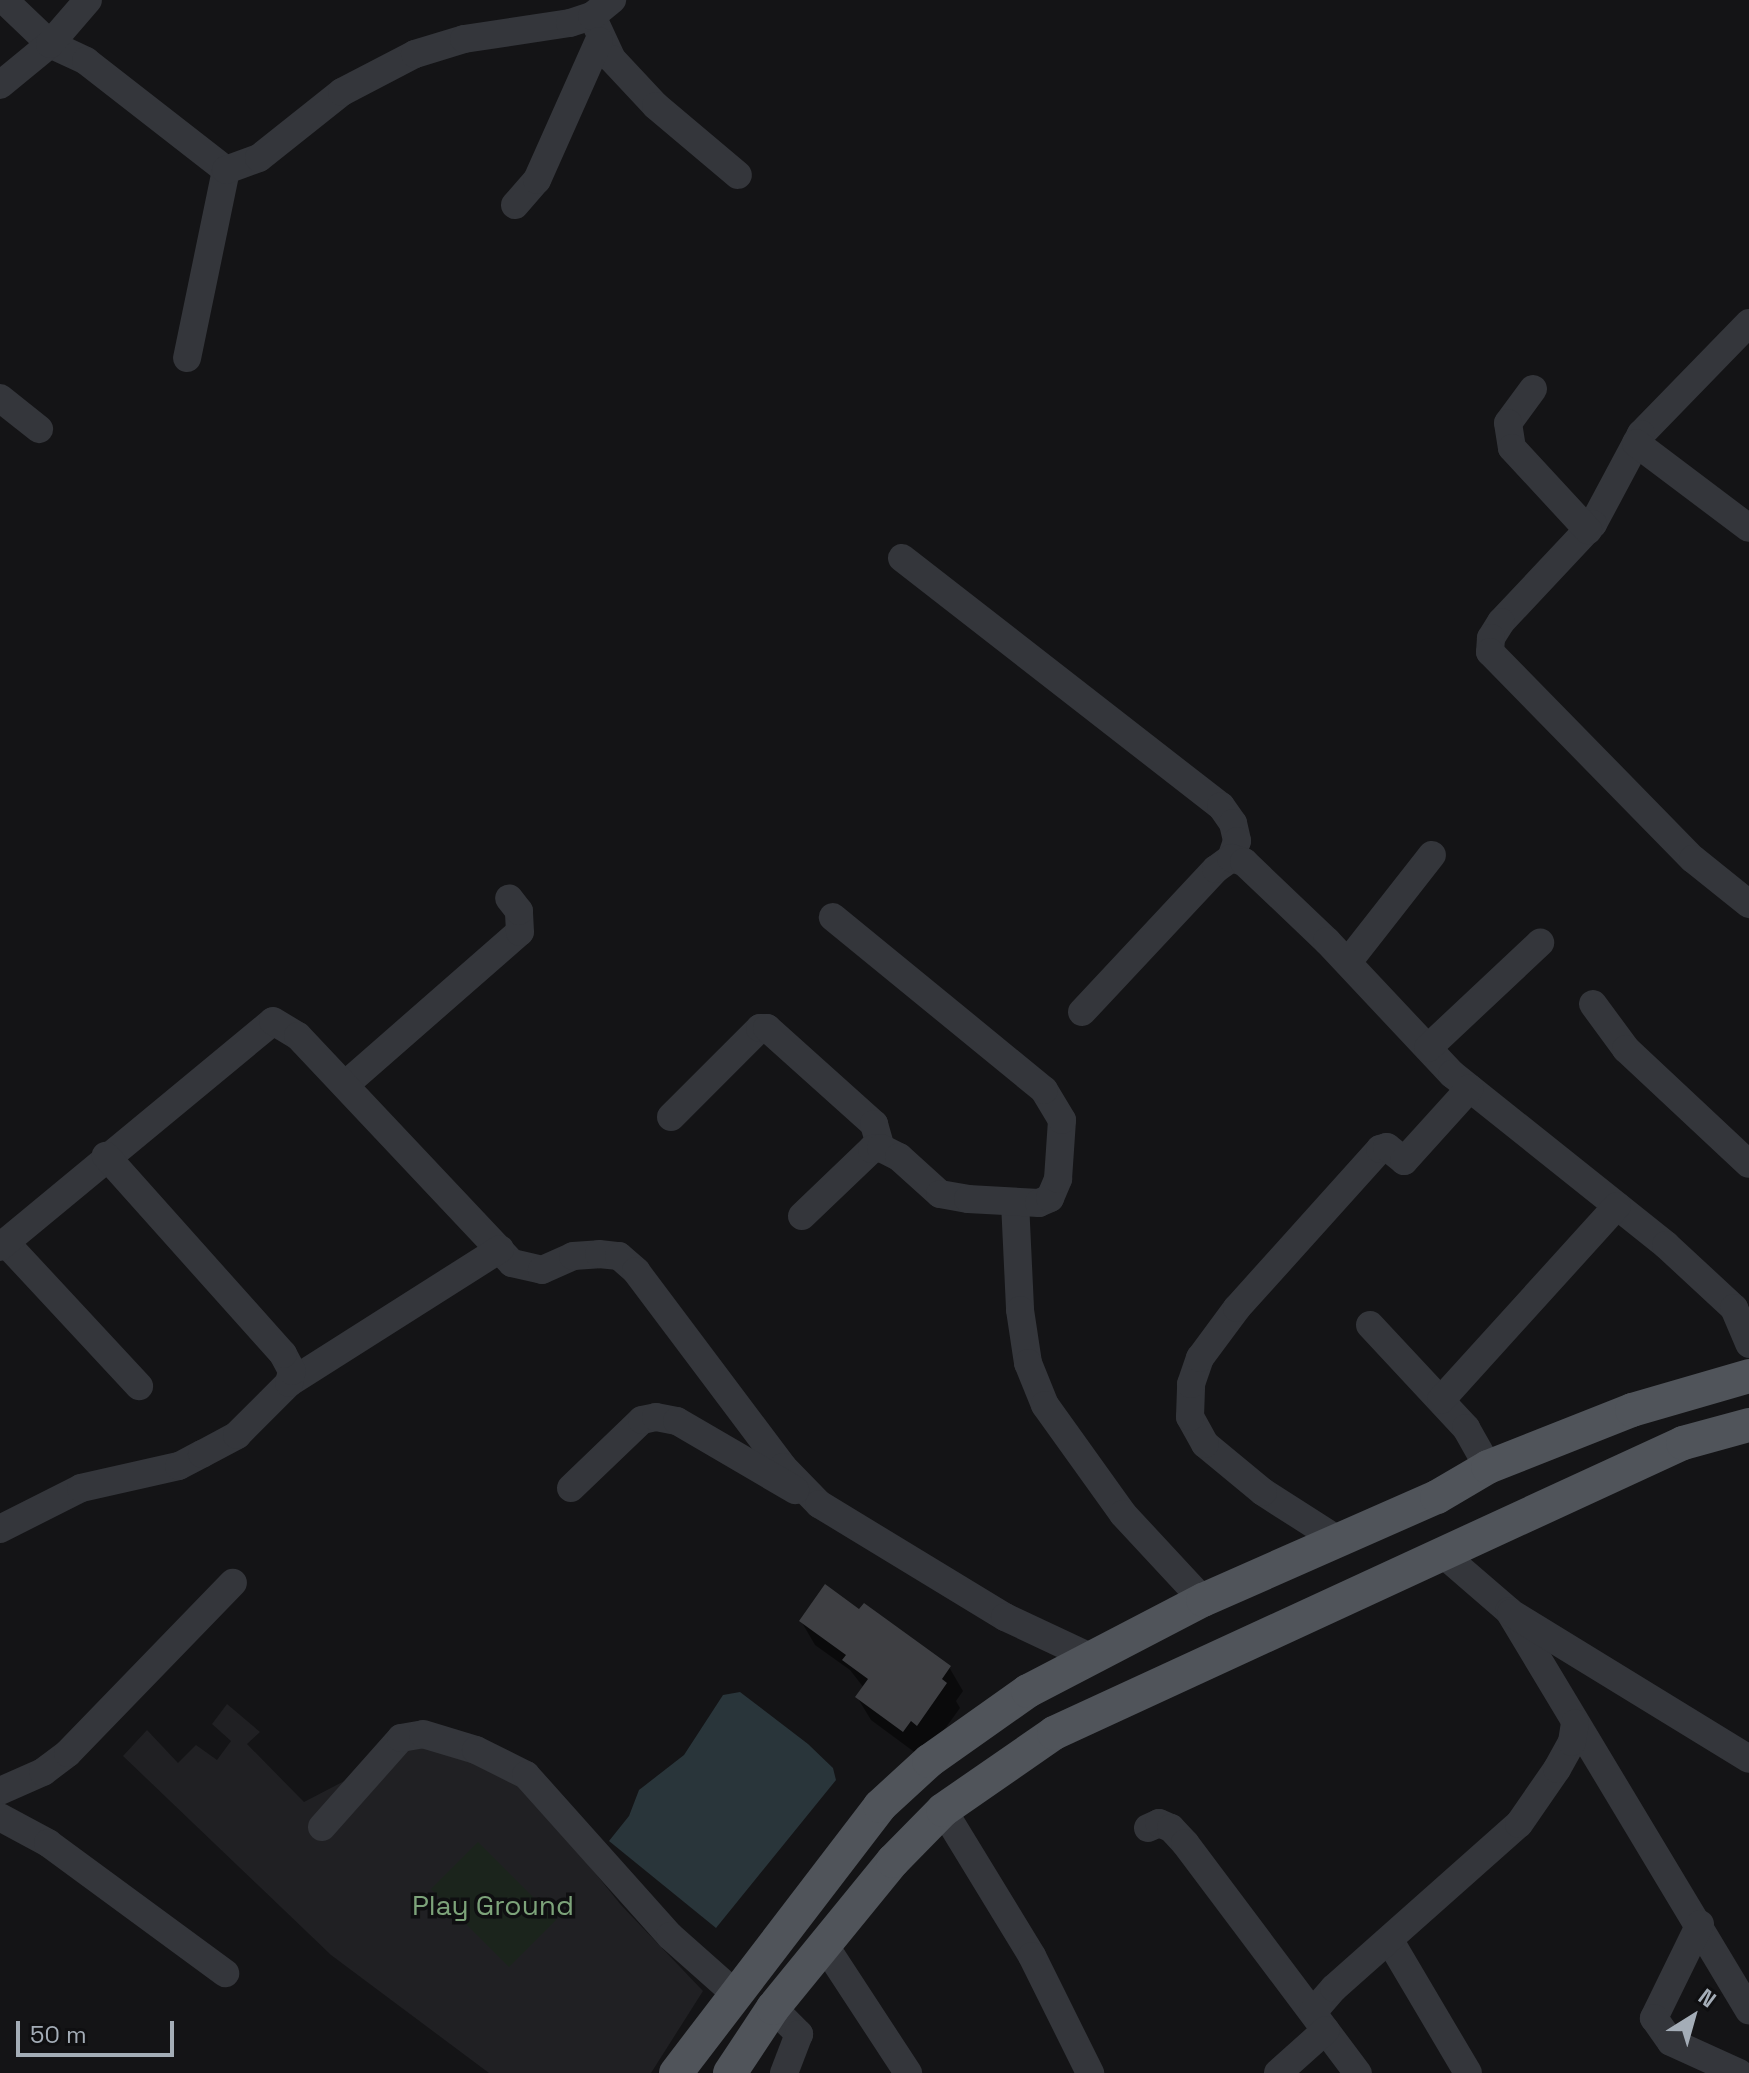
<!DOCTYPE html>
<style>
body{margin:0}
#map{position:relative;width:1749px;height:2073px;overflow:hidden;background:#141416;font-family:"Space Grotesk",sans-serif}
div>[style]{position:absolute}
.built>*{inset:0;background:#202023}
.green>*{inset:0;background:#1b241c}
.water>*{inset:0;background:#29353a}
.shadow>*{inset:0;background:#0007}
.building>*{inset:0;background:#3e3f43}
.minor>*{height:28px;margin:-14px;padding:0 14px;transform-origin:14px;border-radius:14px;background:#34363b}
.major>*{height:34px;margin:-17px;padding:0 17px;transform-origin:17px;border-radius:17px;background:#50545a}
span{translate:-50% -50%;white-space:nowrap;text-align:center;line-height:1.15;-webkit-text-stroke:7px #0f0f11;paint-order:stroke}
.park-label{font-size:28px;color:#7da37a}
.north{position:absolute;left:1653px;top:1977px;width:80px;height:80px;-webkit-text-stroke:6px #0f0f11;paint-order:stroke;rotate:37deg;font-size:22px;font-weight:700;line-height:32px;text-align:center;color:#a4adb7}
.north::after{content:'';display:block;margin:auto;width:28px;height:36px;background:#a4adb7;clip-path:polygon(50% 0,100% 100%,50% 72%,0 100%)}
.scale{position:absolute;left:16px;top:2021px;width:158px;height:36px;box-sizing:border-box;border:4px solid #a4adb7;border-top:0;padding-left:10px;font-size:24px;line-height:28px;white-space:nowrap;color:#a4adb7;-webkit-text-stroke:6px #0f0f11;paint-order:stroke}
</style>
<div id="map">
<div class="built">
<div style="clip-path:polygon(227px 1704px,260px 1732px,247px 1744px,304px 1802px,425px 1739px,507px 1764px,621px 1905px,703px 1991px,651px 2073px,489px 2073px,331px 1955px,123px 1756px,147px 1730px,178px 1763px,196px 1745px,217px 1760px,231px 1741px,212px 1724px)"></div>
</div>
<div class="green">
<div style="clip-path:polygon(478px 1842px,556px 1920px,509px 1967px,431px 1889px)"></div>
</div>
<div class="water">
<div style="clip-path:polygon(740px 1692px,808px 1744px,833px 1768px,836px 1780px,716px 1928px,609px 1841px,629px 1816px,639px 1790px,684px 1755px,723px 1695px)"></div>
</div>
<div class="shadow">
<div style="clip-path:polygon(860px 1612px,949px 1667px,963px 1691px,956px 1701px,960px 1708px,931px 1748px,917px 1754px,871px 1720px,857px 1697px,864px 1688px,850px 1670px,815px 1645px,801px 1621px)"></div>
</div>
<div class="building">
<div style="clip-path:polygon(825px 1584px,859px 1609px,864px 1603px,951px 1666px,942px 1679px,947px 1683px,917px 1726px,911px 1721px,903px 1732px,855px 1697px,868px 1679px,842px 1660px,846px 1655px,799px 1621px)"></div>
</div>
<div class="minor">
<div style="left:4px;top:0;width:64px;rotate:43.7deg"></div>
<div style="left:50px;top:44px;width:40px;rotate:25deg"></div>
<div style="left:86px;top:61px;width:177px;rotate:37.9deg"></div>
<div style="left:226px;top:170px;width:192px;rotate:101.7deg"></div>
<div style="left:592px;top:16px;width:47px;rotate:65.1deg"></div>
<div style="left:612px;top:59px;width:64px;rotate:46.9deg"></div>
<div style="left:656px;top:106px;width:107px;rotate:40.1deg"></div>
<div style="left:0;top:85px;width:65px;rotate:-39.4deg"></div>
<div style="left:50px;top:44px;width:58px;rotate:-49.2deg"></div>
<div style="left:226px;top:170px;width:35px;rotate:-20deg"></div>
<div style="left:259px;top:158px;width:106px;rotate:-38.5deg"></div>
<div style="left:342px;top:92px;width:82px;rotate:-27.5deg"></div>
<div style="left:415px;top:54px;width:51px;rotate:-17deg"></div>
<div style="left:464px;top:39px;width:107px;rotate:-8.6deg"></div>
<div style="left:570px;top:23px;width:23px;rotate:-18deg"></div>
<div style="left:592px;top:16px;width:26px;rotate:-39deg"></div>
<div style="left:515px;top:205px;width:33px;rotate:-49deg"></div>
<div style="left:537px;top:180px;width:152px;rotate:-66deg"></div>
<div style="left:1749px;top:323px;width:155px;rotate:134.2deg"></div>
<div style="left:1641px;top:434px;width:102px;rotate:118.1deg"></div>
<div style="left:1593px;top:524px;width:134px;rotate:133.2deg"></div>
<div style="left:1501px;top:622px;width:19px;rotate:122deg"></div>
<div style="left:1491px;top:638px;width:14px;rotate:94deg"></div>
<div style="left:1490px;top:652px;width:290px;rotate:45.6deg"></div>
<div style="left:1693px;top:859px;width:72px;rotate:38.8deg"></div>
<div style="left:1533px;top:389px;width:42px;rotate:126.3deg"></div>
<div style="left:1508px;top:423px;width:25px;rotate:81deg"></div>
<div style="left:1512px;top:448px;width:112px;rotate:47.2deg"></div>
<div style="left:0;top:398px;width:50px;rotate:38.5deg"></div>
<div style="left:1636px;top:443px;width:141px;rotate:37deg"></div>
<div style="left:902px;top:558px;width:404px;rotate:37.9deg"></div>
<div style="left:1221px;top:806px;width:21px;rotate:55deg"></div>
<div style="left:1233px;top:823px;width:18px;rotate:77deg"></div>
<div style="left:1237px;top:841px;width:18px;rotate:109deg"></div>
<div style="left:1348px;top:962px;width:136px;rotate:-51.9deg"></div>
<div style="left:1593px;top:1004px;width:56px;rotate:53.7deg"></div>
<div style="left:1626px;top:1049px;width:168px;rotate:43.1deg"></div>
<div style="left:1082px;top:1012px;width:196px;rotate:-46.9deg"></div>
<div style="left:1216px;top:869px;width:19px;rotate:-36deg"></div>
<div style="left:1231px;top:858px;width:14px;rotate:17deg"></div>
<div style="left:1244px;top:862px;width:115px;rotate:43.6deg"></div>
<div style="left:1327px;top:941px;width:183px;rotate:46.8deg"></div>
<div style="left:1452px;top:1074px;width:274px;rotate:38.6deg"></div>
<div style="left:1666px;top:1245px;width:93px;rotate:42.8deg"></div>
<div style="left:1734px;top:1308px;width:39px;rotate:67deg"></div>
<div style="left:1428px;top:1048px;width:154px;rotate:-43.2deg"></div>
<div style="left:345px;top:1085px;width:232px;rotate:-41.2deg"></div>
<div style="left:520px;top:932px;width:21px;rotate:-93deg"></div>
<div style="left:519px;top:911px;width:16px;rotate:-128deg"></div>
<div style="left:671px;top:1117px;width:126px;rotate:-45deg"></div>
<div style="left:760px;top:1028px;width:7px"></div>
<div style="left:767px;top:1028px;width:144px;rotate:41.9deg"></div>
<div style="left:874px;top:1124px;width:25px;rotate:74deg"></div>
<div style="left:1015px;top:1202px;width:108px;rotate:87.3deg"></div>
<div style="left:1020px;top:1310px;width:54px;rotate:81.4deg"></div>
<div style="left:1028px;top:1363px;width:45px;rotate:68deg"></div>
<div style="left:1045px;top:1405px;width:134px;rotate:54.4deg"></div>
<div style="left:1123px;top:1514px;width:117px;rotate:47.1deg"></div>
<div style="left:802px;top:1216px;width:97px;rotate:-43.7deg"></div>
<div style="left:872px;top:1149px;width:9px;rotate:-6deg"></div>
<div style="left:881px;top:1148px;width:20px;rotate:27deg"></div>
<div style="left:899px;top:1157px;width:55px;rotate:42.1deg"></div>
<div style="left:940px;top:1194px;width:28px;rotate:10deg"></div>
<div style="left:968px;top:1199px;width:71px;rotate:3.2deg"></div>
<div style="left:1039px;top:1203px;width:12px;rotate:-24deg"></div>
<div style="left:1050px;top:1198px;width:21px;rotate:-67deg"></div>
<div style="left:1058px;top:1179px;width:59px;rotate:-86.1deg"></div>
<div style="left:1062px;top:1120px;width:35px;rotate:-121deg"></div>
<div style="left:1044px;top:1090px;width:273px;rotate:-140.7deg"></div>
<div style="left:5px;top:1242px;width:197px;rotate:47.1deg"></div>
<div style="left:0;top:1247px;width:354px;rotate:-39.6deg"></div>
<div style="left:273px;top:1021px;width:29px;rotate:31deg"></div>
<div style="left:298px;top:1036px;width:312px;rotate:46.7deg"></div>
<div style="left:512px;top:1263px;width:31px;rotate:13deg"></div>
<div style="left:542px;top:1270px;width:34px;rotate:-24deg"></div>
<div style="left:573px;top:1256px;width:26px;rotate:-4deg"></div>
<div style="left:599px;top:1254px;width:20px;rotate:6deg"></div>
<div style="left:619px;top:1256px;width:23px;rotate:41deg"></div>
<div style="left:636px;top:1271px;width:245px;rotate:53.1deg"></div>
<div style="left:783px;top:1467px;width:52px;rotate:45.8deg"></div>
<div style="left:819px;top:1504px;width:218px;rotate:31.3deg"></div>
<div style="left:1005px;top:1617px;width:94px;rotate:25.2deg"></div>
<div style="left:1370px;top:1325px;width:141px;rotate:47deg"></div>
<div style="left:1466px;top:1428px;width:45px;rotate:60.6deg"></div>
<div style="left:289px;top:1383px;width:250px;rotate:-32.4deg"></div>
<div style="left:1441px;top:1400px;width:262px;rotate:-47.8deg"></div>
<div style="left:571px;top:1488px;width:98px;rotate:-43.8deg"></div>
<div style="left:642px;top:1420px;width:14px;rotate:-12deg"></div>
<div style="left:656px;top:1417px;width:21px;rotate:11deg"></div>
<div style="left:677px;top:1421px;width:137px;rotate:30.3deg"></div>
<div style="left:0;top:1529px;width:91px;rotate:-26.8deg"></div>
<div style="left:81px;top:1488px;width:100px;rotate:-12.7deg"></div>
<div style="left:179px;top:1466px;width:26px;rotate:-28deg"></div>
<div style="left:202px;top:1454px;width:40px;rotate:-28deg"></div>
<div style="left:237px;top:1435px;width:74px;rotate:-45deg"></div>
<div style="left:289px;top:1383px;width:12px;rotate:-76deg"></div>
<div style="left:292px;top:1371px;width:19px;rotate:-118deg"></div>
<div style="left:283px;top:1354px;width:266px;rotate:-131.8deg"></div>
<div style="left:1338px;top:1540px;width:89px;rotate:-147.4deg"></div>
<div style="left:1263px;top:1492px;width:75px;rotate:-140.4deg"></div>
<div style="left:1205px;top:1444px;width:31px;rotate:-119deg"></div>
<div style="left:1190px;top:1417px;width:33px;rotate:-88deg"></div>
<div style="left:1191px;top:1384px;width:28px;rotate:-71deg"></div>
<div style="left:1200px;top:1358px;width:62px;rotate:-53.5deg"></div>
<div style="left:1237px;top:1308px;width:214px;rotate:-48deg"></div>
<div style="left:1380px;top:1149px;width:7px;rotate:-16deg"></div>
<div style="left:1387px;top:1147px;width:22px;rotate:39deg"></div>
<div style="left:1404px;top:1161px;width:98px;rotate:-47.9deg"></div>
<div style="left:1443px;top:1554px;width:87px;rotate:40.8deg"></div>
<div style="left:1509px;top:1611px;width:466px;rotate:59deg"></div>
<div style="left:1511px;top:1613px;width:279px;rotate:31.5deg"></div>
<div style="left:0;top:1791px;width:47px;rotate:-23.8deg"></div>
<div style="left:43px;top:1772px;width:31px;rotate:-37deg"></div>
<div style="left:68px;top:1753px;width:237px;rotate:-45.9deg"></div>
<div style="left:943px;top:1810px;width:171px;rotate:58.6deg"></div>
<div style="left:1032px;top:1956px;width:131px;rotate:63.6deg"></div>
<div style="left:0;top:1817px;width:55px;rotate:28.4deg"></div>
<div style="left:48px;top:1843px;width:220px;rotate:36.3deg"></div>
<div style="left:322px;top:1827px;width:119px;rotate:-48.4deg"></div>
<div style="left:401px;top:1738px;width:22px;rotate:-10deg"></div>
<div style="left:423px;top:1734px;width:55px;rotate:16.8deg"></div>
<div style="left:476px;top:1750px;width:56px;rotate:26.6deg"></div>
<div style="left:526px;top:1775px;width:216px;rotate:48.2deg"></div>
<div style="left:670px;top:1936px;width:84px;rotate:41.6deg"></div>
<div style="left:1148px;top:1828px;width:12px;rotate:-24deg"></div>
<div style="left:1159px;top:1823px;width:13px;rotate:23deg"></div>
<div style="left:1171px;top:1828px;width:21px;rotate:47deg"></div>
<div style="left:1185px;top:1843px;width:288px;rotate:53.1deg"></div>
<div style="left:1700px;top:1924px;width:105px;rotate:116.1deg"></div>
<div style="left:1654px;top:2018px;width:29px;rotate:55deg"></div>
<div style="left:1671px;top:2042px;width:75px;rotate:24.5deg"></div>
<div style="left:1390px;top:1941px;width:153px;rotate:59.4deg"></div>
<div style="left:825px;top:1946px;width:152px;rotate:56.8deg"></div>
<div style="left:773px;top:2008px;width:37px;rotate:45deg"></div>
<div style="left:799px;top:2034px;width:42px;rotate:111deg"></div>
<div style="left:1313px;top:2012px;width:32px;rotate:-49deg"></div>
<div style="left:1334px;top:1988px;width:247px;rotate:-41.6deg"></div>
<div style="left:1519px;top:1824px;width:67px;rotate:-55.4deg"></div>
<div style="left:1557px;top:1769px;width:31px;rotate:-61deg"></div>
<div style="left:1572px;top:1742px;width:19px;rotate:-81deg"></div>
<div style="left:1278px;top:2073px;width:64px;rotate:-41.9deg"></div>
</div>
<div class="major">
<div style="left:676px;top:2073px;width:336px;rotate:-52.6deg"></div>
<div style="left:880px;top:1806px;width:67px;rotate:-42.6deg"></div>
<div style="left:929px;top:1761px;width:121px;rotate:-35.3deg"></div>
<div style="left:1028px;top:1691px;width:197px;rotate:-27.5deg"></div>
<div style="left:1203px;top:1600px;width:256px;rotate:-23.8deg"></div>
<div style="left:1437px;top:1497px;width:59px;rotate:-30.5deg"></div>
<div style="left:1488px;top:1467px;width:155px;rotate:-21.6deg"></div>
<div style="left:1632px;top:1410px;width:122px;rotate:-16.2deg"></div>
<div style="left:730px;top:2073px;width:78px;rotate:-56.5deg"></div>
<div style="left:773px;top:2008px;width:190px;rotate:-50.8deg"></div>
<div style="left:893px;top:1861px;width:71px;rotate:-45.6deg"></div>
<div style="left:943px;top:1810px;width:135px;rotate:-34.7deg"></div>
<div style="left:1054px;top:1733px;width:693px;rotate:-24.75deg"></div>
<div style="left:1683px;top:1443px;width:68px;rotate:-15.3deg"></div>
</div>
<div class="park-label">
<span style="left:493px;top:1905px">Play Ground</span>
</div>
<div class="north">N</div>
<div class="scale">50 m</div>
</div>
